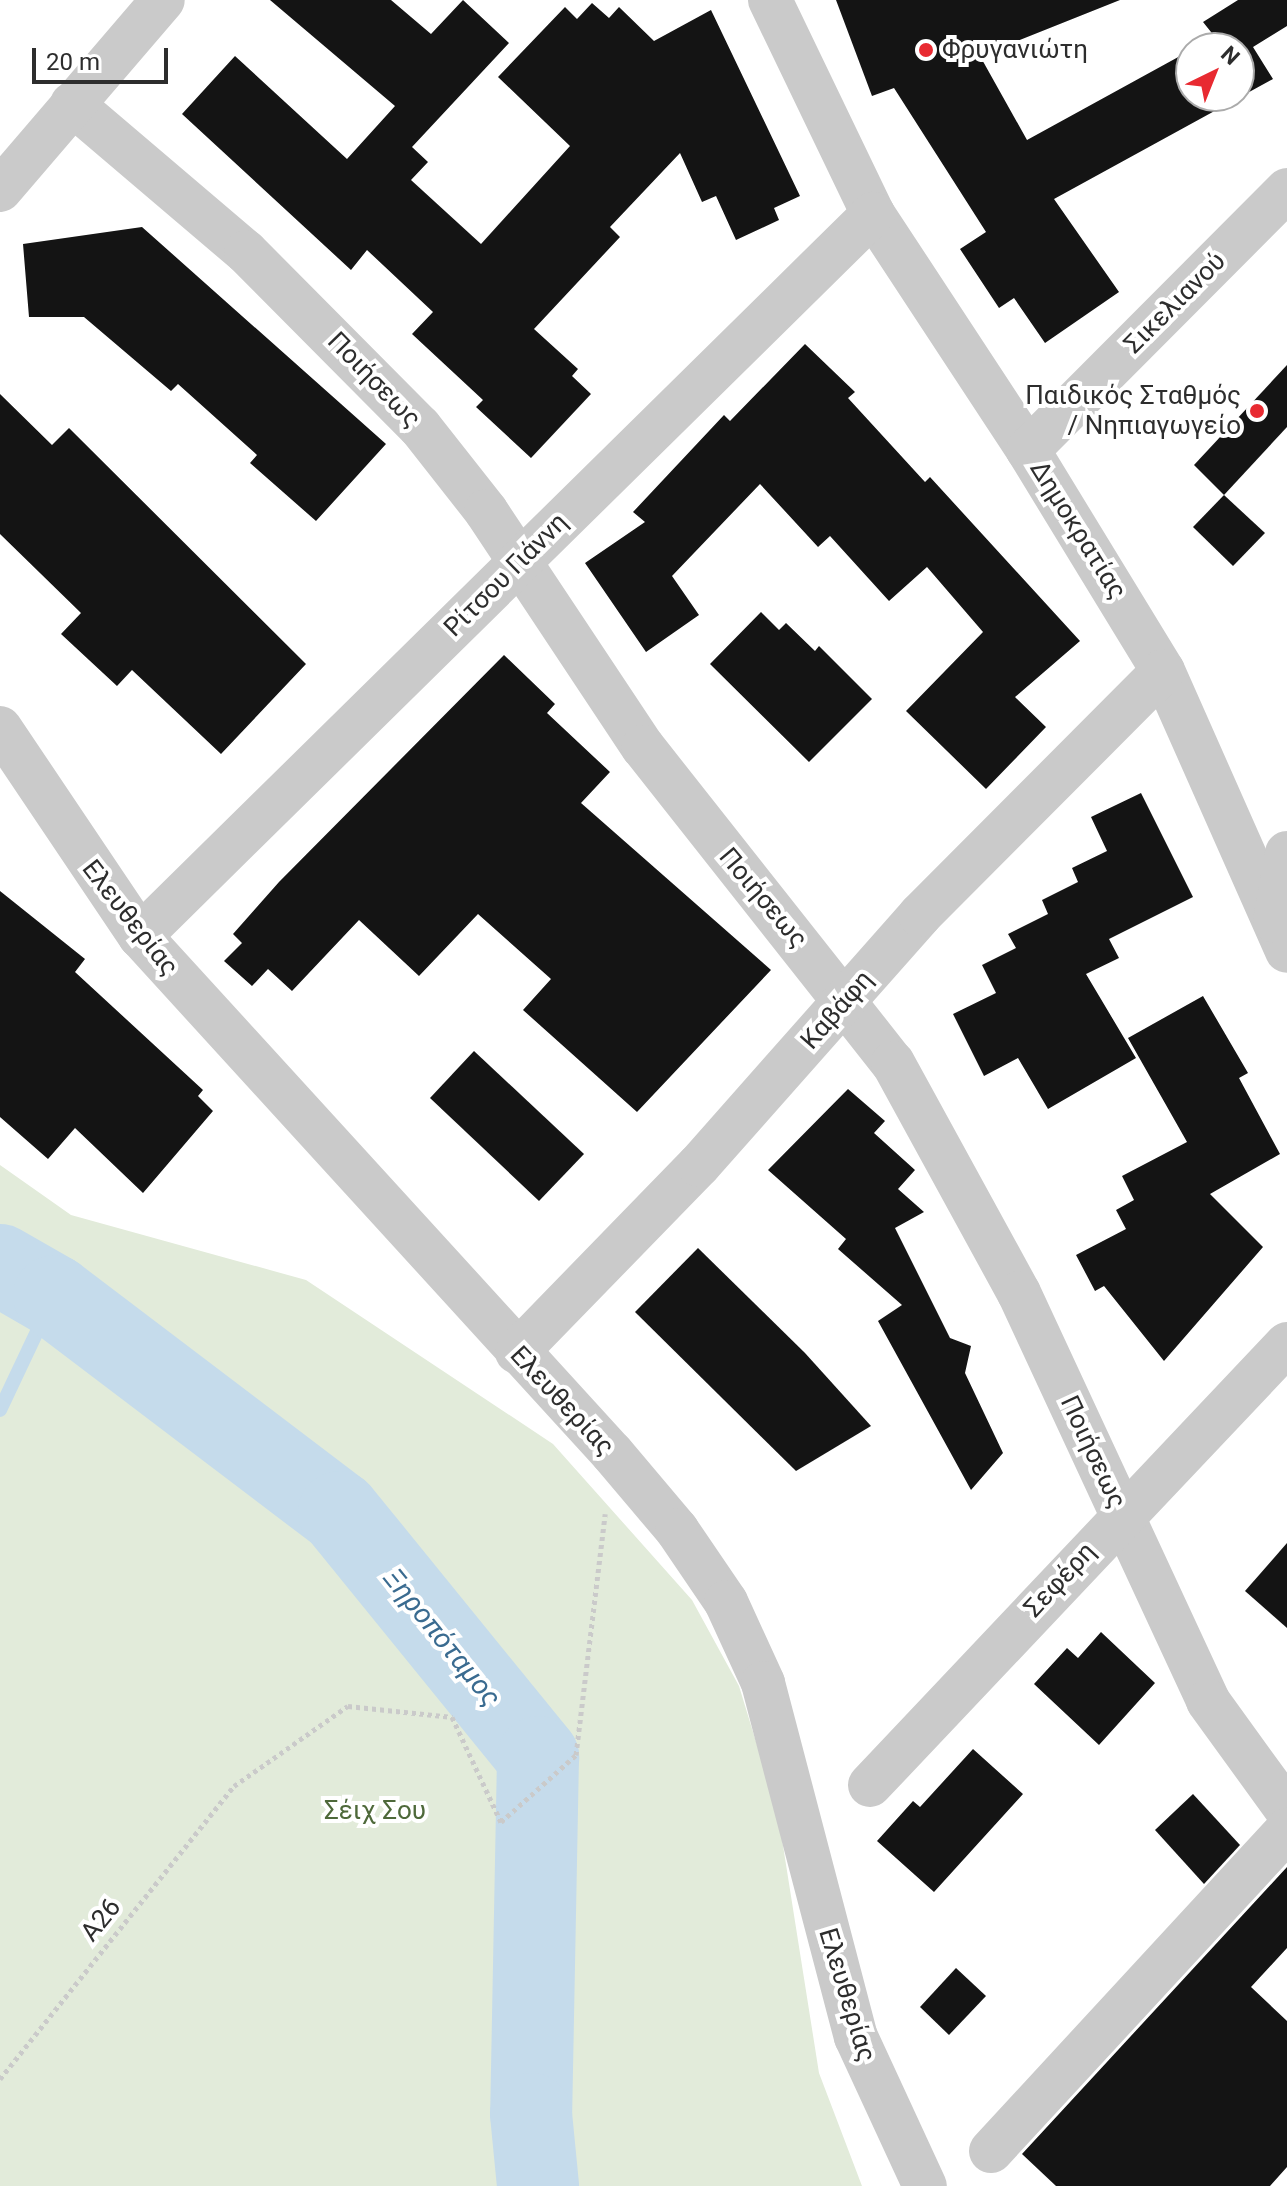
<!DOCTYPE html>
<meta charset="utf-8">
<style>
body{margin:0}
#map{position:relative;width:1287px;height:2186px;overflow:hidden;background:#fff;font-family:Roboto,sans-serif}
div>[style]{position:absolute}
.green>*{inset:0;background:#e2ebda}
.stream>*{height:14px;margin:-7px;padding:0 7px;transform-origin:7px;border-radius:7px;background:#c5dbeb}
.river>*{height:82px;margin:-41px;padding:0 41px;transform-origin:41px;border-radius:41px;background:#c5dbeb}
.building>*{inset:0;background:#141414}
.path>*{height:5px;margin-top:-2.5px;transform-origin:0;background:repeating-linear-gradient(90deg,#cacaca 0 4px,transparent 0 8px)}
.minor>*{height:44px;margin:-22px;padding:0 22px;transform-origin:22px;border-radius:22px;background:#cacaca}
.dots>*{width:22px;height:22px;translate:-50% -50%;box-sizing:border-box;border:4px solid #fff;border-radius:50%}
span{translate:-50% -50%;white-space:nowrap;text-align:center;line-height:1.15;-webkit-text-stroke:8px #fff;paint-order:stroke}
.poi-label{font-size:26px;color:#2d2d2d}
.left{translate:0 -50%;text-align:left}
.right{translate:-100% -50%;text-align:right}
.street-label{font-size:26px;color:#2d2d2d}
.park-label{font-size:26px;color:#4e693a}
.water-label{font-size:28px;color:#3a6b90;font-style:italic}
.north{position:absolute;left:1175px;top:32px;width:80px;height:80px;box-sizing:border-box;background:#fff;border:2px solid #ababab;border-radius:50%;rotate:43deg;font-size:22px;font-weight:700;line-height:32px;text-align:center;color:#2d2d2d}
.north::after{content:'';display:block;margin:auto;width:28px;height:36px;background:#e82a31;clip-path:polygon(50% 0,100% 100%,50% 72%,0 100%)}
.scale{position:absolute;left:32px;top:48px;width:136px;height:36px;box-sizing:border-box;border:4px solid #2d2d2d;border-top:0;padding-left:10px;font-size:24px;line-height:28px;white-space:nowrap;color:#2d2d2d;-webkit-text-stroke:6px #fff;paint-order:stroke}
</style>
<div id="map">
<div class="green">
<div style="clip-path:polygon(0 1165px,71px 1215px,306px 1280px,553px 1444px,692px 1600px,739px 1686px,778px 1814px,819px 2073px,862px 2186px,0 2186px)"></div>
</div>
<div class="stream">
<div style="left:0;top:1410px;width:126px;rotate:-64.7deg"></div>
</div>
<div class="river">
<div style="left:0;top:1265px;width:62px;rotate:29.9deg"></div>
<div style="left:54px;top:1296px;width:358px;rotate:37.2deg"></div>
<div style="left:339px;top:1512px;width:316px;rotate:50.9deg"></div>
<div style="left:538px;top:1757px;width:357px;rotate:91.1deg"></div>
<div style="left:531px;top:2114px;width:72px;rotate:84.4deg"></div>
</div>
<div class="building">
<div style="clip-path:polygon(270px 0,391px 0,431px 34px,463px 0,509px 43px,412px 147px,428px 162px,411px 180px,481px 244px,570px 146px,498px 77px,565px 7px,577px 19px,592px 3px,609px 18px,619px 7px,654px 41px,711px 10px,800px 196px,774px 208px,779px 220px,736px 240px,716px 196px,702px 202px,680px 153px,610px 227px,620px 237px,534px 329px,578px 369px,572px 376px,591px 394px,531px 458px,476px 407px,483px 400px,412px 334px,433px 312px,367px 250px,351px 270px,182px 114px,235px 56px,347px 159px,395px 106px)"></div>
<div style="clip-path:polygon(836px 0,1120px 0,980px 56px,1027px 140px,1191px 50px,1191px 96px,1239px 96px,1239px 48px,1195px 48px,1215px 37px,1203px 22px,1238px 0,1287px 0,1287px 26px,1253px 47px,1273px 79px,1054px 199px,1119px 292px,1045px 343px,1014px 298px,999px 308px,960px 249px,986px 232px,894px 88px,872px 96px)"></div>
<div style="clip-path:polygon(142px 227px,386px 444px,316px 521px,250px 463px,257px 455px,178px 384px,171px 391px,84px 317px,29px 317px,23px 244px)"></div>
<div style="clip-path:polygon(805px 344px,855px 392px,848px 398px,925px 482px,930px 477px,1080px 641px,1015px 697px,1046px 727px,986px 789px,906px 711px,983px 632px,927px 567px,889px 601px,830px 536px,818px 547px,760px 484px,672px 576px,699px 615px,646px 652px,585px 563px,645px 522px,633px 512px,724px 415px,730px 421px)"></div>
<div style="clip-path:polygon(1287px 365px,1287px 427px,1224px 495px,1194px 465px)"></div>
<div style="clip-path:polygon(0 394px,52px 445px,69px 428px,306px 664px,221px 754px,132px 670px,117px 686px,61px 634px,81px 613px,0 534px)"></div>
<div style="clip-path:polygon(1224px 495px,1265px 533px,1233px 566px,1193px 527px)"></div>
<div style="clip-path:polygon(761px 612px,779px 630px,786px 623px,815px 651px,819px 646px,872px 699px,809px 762px,710px 664px)"></div>
<div style="clip-path:polygon(504px 655px,555px 704px,547px 713px,610px 772px,581px 803px,771px 970px,637px 1112px,523px 1010px,551px 979px,478px 914px,419px 976px,359px 920px,292px 991px,268px 969px,252px 986px,224px 961px,242px 943px,233px 934px,279px 882px)"></div>
<div style="clip-path:polygon(1141px 793px,1193px 897px,1109px 939px,1119px 958px,1086px 974px,1136px 1058px,1048px 1109px,1018px 1058px,984px 1076px,953px 1014px,996px 993px,982px 965px,1016px 948px,1008px 934px,1048px 914px,1042px 900px,1078px 882px,1072px 868px,1107px 851px,1091px 817px)"></div>
<div style="clip-path:polygon(0 891px,85px 959px,75px 972px,203px 1090px,198px 1096px,213px 1111px,143px 1193px,75px 1128px,48px 1159px,0 1117px)"></div>
<div style="clip-path:polygon(1203px 996px,1248px 1073px,1239px 1078px,1280px 1154px,1210px 1194px,1263px 1247px,1164px 1361px,1104px 1286px,1095px 1291px,1076px 1255px,1126px 1229px,1116px 1210px,1134px 1200px,1122px 1176px,1187px 1142px,1128px 1038px)"></div>
<div style="clip-path:polygon(474px 1051px,584px 1154px,539px 1201px,430px 1098px)"></div>
<div style="clip-path:polygon(848px 1089px,885px 1121px,874px 1133px,915px 1170px,898px 1189px,924px 1212px,895px 1228px,950px 1338px,971px 1346px,965px 1373px,1003px 1453px,971px 1490px,878px 1321px,902px 1305px,838px 1249px,846px 1239px,768px 1170px)"></div>
<div style="clip-path:polygon(698px 1248px,805px 1353px,871px 1426px,796px 1471px,635px 1312px)"></div>
<div style="clip-path:polygon(1287px 1543px,1287px 1628px,1245px 1591px)"></div>
<div style="clip-path:polygon(1101px 1632px,1155px 1683px,1099px 1745px,1034px 1684px,1067px 1648px,1078px 1658px)"></div>
<div style="clip-path:polygon(973px 1749px,1023px 1794px,934px 1892px,877px 1841px,913px 1801px,920px 1807px)"></div>
<div style="clip-path:polygon(1193px 1794px,1240px 1845px,1204px 1884px,1155px 1830px)"></div>
<div style="clip-path:polygon(1287px 1867px,1287px 1948px,1251px 1987px,1287px 2021px,1287px 2167px,1270px 2186px,1056px 2186px,1022px 2154px)"></div>
<div style="clip-path:polygon(956px 1968px,986px 1996px,949px 2035px,920px 2007px)"></div>
</div>
<div class="path">
<div style="left:0;top:2079px;width:375px;rotate:-51.4deg"></div>
<div style="left:234px;top:1786px;width:139px;rotate:-35.1deg"></div>
<div style="left:348px;top:1706px;width:105px;rotate:6deg"></div>
<div style="left:452px;top:1717px;width:116px;rotate:65deg"></div>
<div style="left:501px;top:1822px;width:101px;rotate:-41.8deg"></div>
<div style="left:576px;top:1755px;width:243px;rotate:-83.1deg"></div>
</div>
<div class="minor">
<div style="left:770px;top:0;width:237px;rotate:64.3deg"></div>
<div style="left:873px;top:214px;width:282px;rotate:56.7deg"></div>
<div style="left:1028px;top:450px;width:259px;rotate:58.6deg"></div>
<div style="left:1163px;top:671px;width:306px;rotate:66.1deg"></div>
<div style="left:72px;top:104px;width:228px;rotate:40.4deg"></div>
<div style="left:246px;top:252px;width:247px;rotate:45.2deg"></div>
<div style="left:420px;top:427px;width:107px;rotate:51.8deg"></div>
<div style="left:486px;top:511px;width:283px;rotate:56.4deg"></div>
<div style="left:643px;top:747px;width:403px;rotate:51.7deg"></div>
<div style="left:893px;top:1063px;width:262px;rotate:61.3deg"></div>
<div style="left:1019px;top:1293px;width:450px;rotate:65.1deg"></div>
<div style="left:1208px;top:1701px;width:135px;rotate:54.1deg"></div>
<div style="left:0;top:190px;width:250px;rotate:-49.4deg"></div>
<div style="left:1028px;top:450px;width:367px;rotate:-45.1deg"></div>
<div style="left:0;top:728px;width:251px;rotate:56.1deg"></div>
<div style="left:140px;top:936px;width:700px;rotate:47.61deg"></div>
<div style="left:612px;top:1453px;width:101px;rotate:49.8deg"></div>
<div style="left:677px;top:1530px;width:87px;rotate:55.8deg"></div>
<div style="left:726px;top:1602px;width:89px;rotate:65.4deg"></div>
<div style="left:763px;top:1683px;width:366px;rotate:75.3deg"></div>
<div style="left:856px;top:2037px;width:164px;rotate:65.2deg"></div>
<div style="left:1275px;top:921px;width:69px;rotate:-80deg"></div>
<div style="left:140px;top:936px;width:1029px;rotate:-44.57deg"></div>
<div style="left:517px;top:1352px;width:261px;rotate:-45.8deg"></div>
<div style="left:699px;top:1165px;width:334px;rotate:-48.5deg"></div>
<div style="left:920px;top:915px;width:344px;rotate:-45.1deg"></div>
<div style="left:870px;top:1785px;width:607px;rotate:-46.6deg"></div>
<div style="left:991px;top:2151px;width:437px;rotate:-47.3deg"></div>
</div>
<div class="dots">
<div style="left:926px;top:50px;background:#e82a31"></div>
<div style="left:1257px;top:411px;background:#e82a31"></div>
</div>
<div class="poi-label">
<span class="left" style="left:942px;top:50px">Φρυγανιώτη</span>
<span class="right" style="left:1241px;top:411px">Παιδικός Σταθμός<br>/ Νηπιαγωγείο</span>
</div>
<div class="street-label">
<span style="left:1175px;top:303px;rotate:-45deg">Σικελιανού</span>
<span style="left:374px;top:380px;rotate:46deg">Ποιήσεως</span>
<span style="left:1078px;top:530px;rotate:58deg">Δημοκρατίας</span>
<span style="left:506px;top:575px;rotate:-45deg">Ρίτσου Γιάννη</span>
<span style="left:763px;top:898px;rotate:50deg">Ποιήσεως</span>
<span style="left:130px;top:918px;rotate:52deg">Ελευθερίας</span>
<span style="left:837px;top:1010px;rotate:-49deg">Καβάφη</span>
<span style="left:562px;top:1401px;rotate:47deg">Ελευθερίας</span>
<span style="left:1093px;top:1452px;rotate:65deg">Ποιήσεως</span>
<span style="left:1060px;top:1580px;rotate:-47deg">Σεφέρη</span>
<span style="left:101px;top:1920px;rotate:-51deg">Α26</span>
<span style="left:847px;top:1995px;rotate:73deg">Ελευθερίας</span>
</div>
<div class="park-label">
<span style="left:375px;top:1811px">Σέιχ Σου</span>
</div>
<div class="water-label">
<span style="left:442px;top:1638px;rotate:51deg">Ξηροπόταμος</span>
</div>
<div class="north">N</div>
<div class="scale">20 m</div>
</div>
